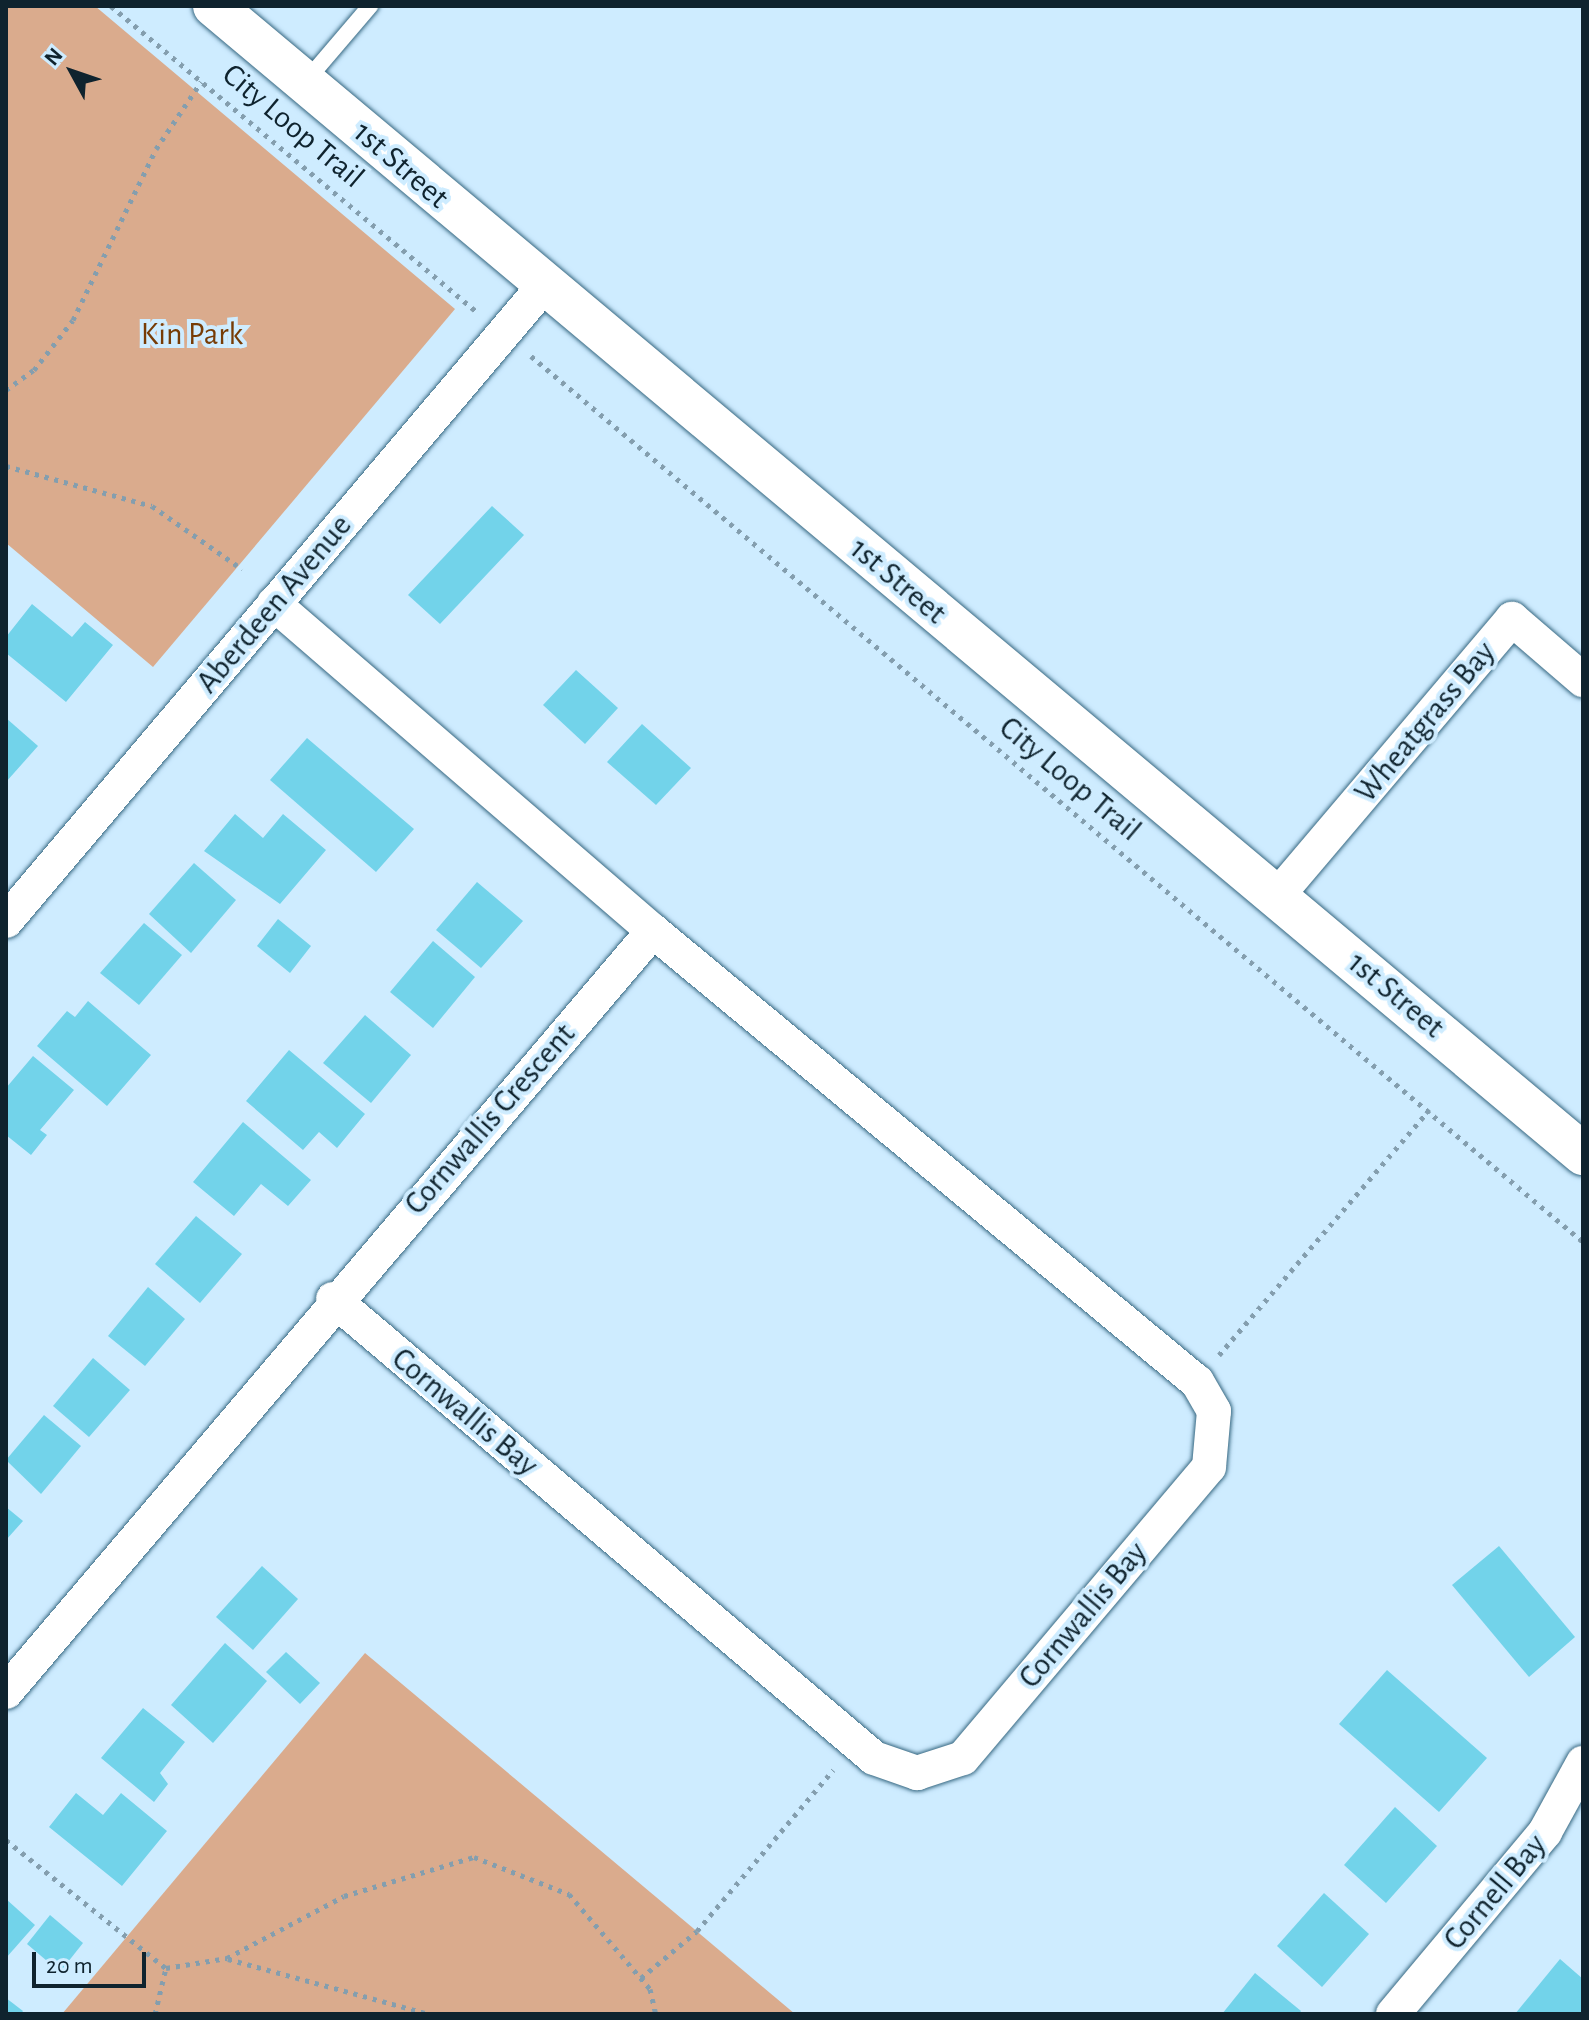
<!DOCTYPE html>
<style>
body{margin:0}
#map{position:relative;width:1589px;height:2020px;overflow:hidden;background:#ceecff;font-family:"Alegreya Sans",sans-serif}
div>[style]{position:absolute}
.green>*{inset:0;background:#daab8d}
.building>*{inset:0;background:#72d3ea}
.path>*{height:5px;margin-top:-2.5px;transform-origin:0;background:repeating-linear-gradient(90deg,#849eae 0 4px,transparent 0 10px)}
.roads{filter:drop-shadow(0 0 2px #376882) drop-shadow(0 0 2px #376882)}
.service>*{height:16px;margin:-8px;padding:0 8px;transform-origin:8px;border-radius:8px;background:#fff}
.minor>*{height:34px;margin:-17px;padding:0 17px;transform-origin:17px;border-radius:17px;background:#fff}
.tertiary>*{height:42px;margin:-21px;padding:0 21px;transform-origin:21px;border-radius:21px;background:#fff}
span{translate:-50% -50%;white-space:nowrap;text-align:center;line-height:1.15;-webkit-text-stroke:8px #ceecff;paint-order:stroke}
.street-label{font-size:32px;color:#0f232e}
.park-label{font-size:32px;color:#773c06}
.frame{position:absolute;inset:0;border:8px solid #0f232e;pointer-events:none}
.north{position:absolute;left:32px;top:32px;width:80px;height:80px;-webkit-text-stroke:6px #ceecff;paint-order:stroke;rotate:310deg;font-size:22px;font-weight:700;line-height:32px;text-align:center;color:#0f232e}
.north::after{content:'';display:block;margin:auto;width:28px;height:36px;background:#0f232e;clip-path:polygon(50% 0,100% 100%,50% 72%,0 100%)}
.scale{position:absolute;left:32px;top:1952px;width:114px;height:36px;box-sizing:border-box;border:4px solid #0f232e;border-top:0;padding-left:10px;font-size:24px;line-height:28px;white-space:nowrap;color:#0f232e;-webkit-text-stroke:6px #ceecff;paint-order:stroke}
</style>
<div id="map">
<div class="green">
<div style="clip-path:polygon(6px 6px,95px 6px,455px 309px,153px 667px,6px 543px)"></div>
<div style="clip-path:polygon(365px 1653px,687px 1923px,795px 2014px,62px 2014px)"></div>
</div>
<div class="building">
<div style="clip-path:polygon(492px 506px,524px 535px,440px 624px,408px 595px)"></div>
<div style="clip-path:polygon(32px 604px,72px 637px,85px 622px,113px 645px,66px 702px,6px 653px,6px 637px)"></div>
<div style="clip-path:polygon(576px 670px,618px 708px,585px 744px,543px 705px)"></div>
<div style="clip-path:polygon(6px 718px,38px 746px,6px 782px)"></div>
<div style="clip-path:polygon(642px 724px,691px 768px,656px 805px,607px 762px)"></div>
<div style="clip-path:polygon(307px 738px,414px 829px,376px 872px,270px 780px)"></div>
<div style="clip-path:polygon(235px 814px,263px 838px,283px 814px,326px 850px,280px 904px,204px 851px)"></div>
<div style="clip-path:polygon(194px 863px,236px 900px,191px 953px,149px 914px)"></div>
<div style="clip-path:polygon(477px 882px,523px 921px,481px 968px,436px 930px)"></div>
<div style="clip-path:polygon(278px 919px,311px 946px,290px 973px,257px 946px)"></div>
<div style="clip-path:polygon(144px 923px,182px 955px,139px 1005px,100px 973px)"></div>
<div style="clip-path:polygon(433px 941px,475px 977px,433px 1028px,390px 992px)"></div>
<div style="clip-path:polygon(88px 1001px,151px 1055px,107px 1106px,37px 1046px,67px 1011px,75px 1017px)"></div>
<div style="clip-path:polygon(365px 1015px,411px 1055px,371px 1103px,323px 1063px)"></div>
<div style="clip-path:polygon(289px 1050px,365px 1114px,337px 1148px,319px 1132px,303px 1150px,246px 1101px)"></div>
<div style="clip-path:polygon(33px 1056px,74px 1090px,40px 1130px,47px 1135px,31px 1155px,6px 1135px,6px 1088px)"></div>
<div style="clip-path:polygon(243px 1122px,311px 1180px,288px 1206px,261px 1184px,234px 1216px,193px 1182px)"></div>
<div style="clip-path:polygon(196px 1216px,242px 1254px,200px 1303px,155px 1264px)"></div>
<div style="clip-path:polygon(148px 1287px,185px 1319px,145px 1366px,108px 1336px)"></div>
<div style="clip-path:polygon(93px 1358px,130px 1390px,89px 1437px,53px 1406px)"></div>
<div style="clip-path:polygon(44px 1415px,81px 1446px,41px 1494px,6px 1460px)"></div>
<div style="clip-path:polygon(6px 1507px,23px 1521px,6px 1540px)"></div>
<div style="clip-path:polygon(1499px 1546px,1575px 1637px,1529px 1677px,1452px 1585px)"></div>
<div style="clip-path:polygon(262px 1566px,298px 1599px,253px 1650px,216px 1617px)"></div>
<div style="clip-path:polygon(225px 1643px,267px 1681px,213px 1743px,171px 1705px)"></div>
<div style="clip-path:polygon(286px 1652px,320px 1683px,300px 1704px,266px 1672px)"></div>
<div style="clip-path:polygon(1387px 1670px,1487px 1758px,1439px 1812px,1339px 1724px)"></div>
<div style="clip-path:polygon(143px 1708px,185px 1742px,160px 1773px,168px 1784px,154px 1802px,101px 1758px)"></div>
<div style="clip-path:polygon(76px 1793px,103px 1815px,121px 1793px,167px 1831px,122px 1886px,49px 1827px)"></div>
<div style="clip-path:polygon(1395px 1807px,1437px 1846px,1386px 1903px,1344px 1865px)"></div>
<div style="clip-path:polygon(1324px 1893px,1369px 1934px,1322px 1987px,1277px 1946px)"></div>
<div style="clip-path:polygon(6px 1899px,35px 1925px,6px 1958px)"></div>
<div style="clip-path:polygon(50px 1915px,83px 1943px,60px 1972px,27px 1944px)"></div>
<div style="clip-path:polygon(1560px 1959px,1583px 1979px,1583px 2014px,1515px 2014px)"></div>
<div style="clip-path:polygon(1255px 1973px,1301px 2011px,1299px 2014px,1222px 2014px)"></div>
<div style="clip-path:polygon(6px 1998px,23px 2011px,21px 2014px,6px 2014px)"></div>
</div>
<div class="path">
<div style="left:111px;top:6px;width:477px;rotate:39.9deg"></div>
<div style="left:531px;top:356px;width:1375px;rotate:40.1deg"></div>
<div style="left:6px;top:390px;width:34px;rotate:-36deg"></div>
<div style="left:34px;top:370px;width:63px;rotate:-52deg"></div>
<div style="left:73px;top:320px;width:190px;rotate:-64.1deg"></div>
<div style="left:156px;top:149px;width:81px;rotate:-56.1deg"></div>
<div style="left:6px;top:466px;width:151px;rotate:15.3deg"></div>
<div style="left:152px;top:506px;width:110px;rotate:35deg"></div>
<div style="left:1219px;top:1355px;width:323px;rotate:-49.4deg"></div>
<div style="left:6px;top:1840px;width:205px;rotate:38.7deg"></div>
<div style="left:166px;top:1968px;width:62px;rotate:-9.3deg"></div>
<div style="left:227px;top:1958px;width:132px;rotate:-27.9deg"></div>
<div style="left:344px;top:1896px;width:136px;rotate:-16.7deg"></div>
<div style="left:474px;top:1857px;width:102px;rotate:21.3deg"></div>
<div style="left:569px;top:1894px;width:125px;rotate:49.5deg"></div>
<div style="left:650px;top:1989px;width:26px;rotate:77deg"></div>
<div style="left:228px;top:1959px;width:208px;rotate:15.3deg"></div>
<div style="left:641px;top:1978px;width:73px;rotate:-40deg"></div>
<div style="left:697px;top:1931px;width:211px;rotate:-49.8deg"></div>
<div style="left:155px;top:2014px;width:47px;rotate:-76.6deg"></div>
</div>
<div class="roads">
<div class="service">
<div style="left:306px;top:81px;width:99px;rotate:-49.5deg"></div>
</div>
<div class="minor">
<div style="left:1278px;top:895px;width:362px;rotate:-49.7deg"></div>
<div style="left:1512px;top:619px;width:94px;rotate:40.7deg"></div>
<div style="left:6px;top:921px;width:831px;rotate:-49.74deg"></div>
<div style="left:333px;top:1299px;width:709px;rotate:40.31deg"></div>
<div style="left:874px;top:1758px;width:46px;rotate:19.2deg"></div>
<div style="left:917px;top:1773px;width:48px;rotate:-18.1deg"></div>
<div style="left:963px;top:1758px;width:381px;rotate:-49.8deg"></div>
<div style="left:1209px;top:1467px;width:56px;rotate:-84.9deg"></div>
<div style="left:1214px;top:1411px;width:34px;rotate:-120deg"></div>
<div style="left:1197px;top:1382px;width:707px;rotate:-140.34deg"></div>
<div style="left:6px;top:1692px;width:999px;rotate:-49.63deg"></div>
<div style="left:653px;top:931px;width:501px;rotate:-139.21deg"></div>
<div style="left:1393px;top:2014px;width:237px;rotate:-50.1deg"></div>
<div style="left:1545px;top:1832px;width:79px;rotate:-61.2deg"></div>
</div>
<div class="tertiary">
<div style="left:214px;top:6px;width:1787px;rotate:39.98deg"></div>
</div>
</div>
<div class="street-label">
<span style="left:293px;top:126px;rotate:40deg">City Loop Trail</span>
<span style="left:401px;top:165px;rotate:41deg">1st Street</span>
<span style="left:898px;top:581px;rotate:40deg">1st Street</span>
<span style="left:274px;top:604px;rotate:-50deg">Aberdeen Avenue</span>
<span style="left:1425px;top:722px;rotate:-50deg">Wheatgrass Bay</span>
<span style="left:1070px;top:779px;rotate:40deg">City Loop Trail</span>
<span style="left:1396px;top:995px;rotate:40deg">1st Street</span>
<span style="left:490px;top:1119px;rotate:-49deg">Cornwallis Crescent</span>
<span style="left:465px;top:1412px;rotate:40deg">Cornwallis Bay</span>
<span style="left:1083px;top:1615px;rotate:-50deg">Cornwallis Bay</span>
<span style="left:1495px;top:1892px;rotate:-50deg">Cornell Bay</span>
</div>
<div class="park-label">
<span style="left:192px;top:334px">Kin Park</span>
</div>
<div class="frame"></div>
<div class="north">N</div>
<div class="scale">20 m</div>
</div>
